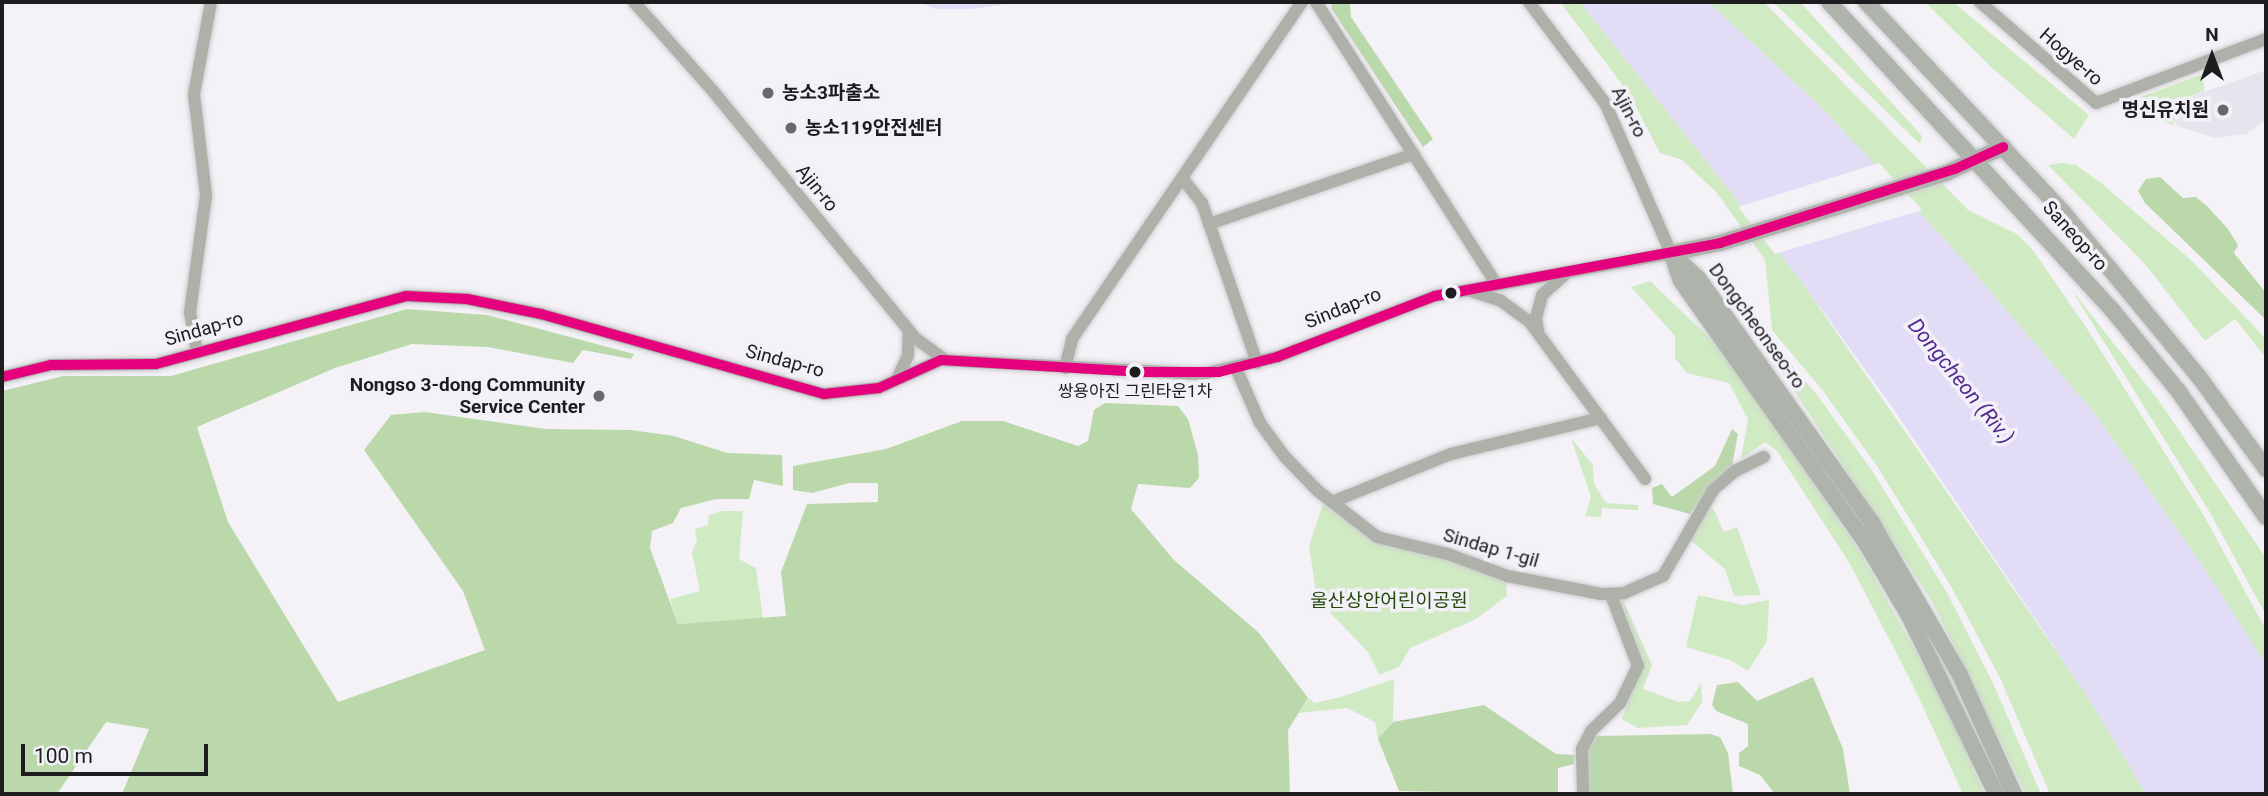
<!DOCTYPE html>
<meta charset="utf-8">
<style>
body{margin:0}
#map{position:relative;width:2268px;height:796px;overflow:hidden;background:#f4f2f7;font-family:Roboto,"Noto Sans KR",sans-serif}
div>[style]{position:absolute}
.built>*{inset:0;background:#e7e4ed}
.green>*{inset:0;background:#d0eac3}
.forest>*{inset:0;background:#bbd8ab}
.water>*{inset:0;background:#e3dcf7}
.pier>*{inset:0;background:#f4f2f7}
.roads{filter:drop-shadow(0 0 2px #cdcccf) drop-shadow(0 0 2px #cdcccf)}
.minor>*{height:12px;margin:-6px;padding:0 6px;transform-origin:6px;border-radius:6px;background:#adb1aa}
.major>*{height:16px;margin:-8px;padding:0 8px;transform-origin:8px;border-radius:8px;background:#aeb3ac}
.bus-1>*{height:10px;margin:-5px;padding:0 5px;transform-origin:5px;border-radius:5px;background:#e5007d}
.dots>*{width:19px;height:19px;translate:-50% -50%;box-sizing:border-box;border:4px solid #f3f1f8;border-radius:50%}
span{translate:-50% -50%;white-space:nowrap;text-align:center;line-height:1.15;-webkit-text-stroke:7px #f3f1f8;paint-order:stroke}
.bus-label{font-size:17px;color:#1d1d1f}
.street-label{font-size:19px;color:#1d1d1f}
.poi-label{font-size:19px;color:#1d1d1f;font-weight:700}
.left{translate:0 -50%;text-align:left}
.right{translate:-100% -50%;text-align:right}
.park-label{font-size:19px;color:#26490c}
.water-label{font-size:21px;color:#53288f;font-style:italic}
.frame{position:absolute;inset:0;border:4px solid #1d1d1f;pointer-events:none}
.north{position:absolute;left:2177px;top:21px;width:70px;height:70px;-webkit-text-stroke:5px #f3f1f8;paint-order:stroke;rotate:0deg;font-size:19px;font-weight:700;line-height:28px;text-align:center;color:#1d1d1f}
.north::after{content:'';display:block;margin:auto;width:24px;height:32px;background:#1d1d1f;clip-path:polygon(50% 0,100% 100%,50% 72%,0 100%)}
.scale{position:absolute;left:21px;top:744px;width:187px;height:32px;box-sizing:border-box;border:4px solid #1d1d1f;border-top:0;padding-left:9px;font-size:21px;line-height:24px;white-space:nowrap;color:#1d1d1f;-webkit-text-stroke:5px #f3f1f8;paint-order:stroke}
</style>
<div id="map">
<div class="built">
<div style="clip-path:polygon(2266px 70px,2266px 120px,2246px 134px,2214px 138px,2175px 125px,2184px 99px)"></div>
</div>
<div class="green">
<div style="clip-path:polygon(1560px 2px,1580px 2px,1799px 278px,2086px 694px,2146px 794px,2050px 794px,2001px 680px,1952px 588px,1879px 469px,1823px 391px,1772px 330px,1765px 260px,1716px 192px,1682px 160px,1660px 153px,1630px 95px)"></div>
<div style="clip-path:polygon(1708px 2px,1764px 2px,1968px 210px,2017px 234px,2032px 249px,2086px 327px,2203px 514px,2266px 630px,2266px 667px,2205px 569px,2095px 414px,1965px 262px,1824px 110px)"></div>
<div style="clip-path:polygon(1773px 2px,1800px 2px,1922px 136px,1920px 144px)"></div>
<div style="clip-path:polygon(1925px 2px,1953px 2px,2089px 115px,2074px 139px,1990px 66px)"></div>
<div style="clip-path:polygon(2203px 74px,2204px 91px,2183px 99px,2173px 125px,2126px 108px,2125px 103px)"></div>
<div style="clip-path:polygon(2063px 163px,2076px 165px,2101px 183px,2191px 260px,2266px 339px,2266px 358px,2235px 319px,2205px 341px,2145px 264px,2048px 165px)"></div>
<div style="clip-path:polygon(1650px 281px,1720px 348px,1858px 549px,1936px 688px,1985px 794px,1963px 794px,1912px 683px,1850px 564px,1777px 451px,1765px 442px,1741px 459px,1748px 419px,1729px 383px,1687px 373px,1675px 358px,1675px 336px,1631px 287px)"></div>
<div style="clip-path:polygon(2071px 289px,2159px 401px,2266px 558px,2266px 615px,2209px 511px)"></div>
<div style="clip-path:polygon(1747px 312px,1817px 395px,1873px 472px,1946px 591px,1993px 683px,2041px 794px,2026px 794px,1932px 601px,1744px 314px)"></div>
<div style="clip-path:polygon(1571px 438px,1593px 465px,1594px 484px,1606px 503px,1638px 505px,1638px 510px,1602px 508px,1601px 517px,1585px 516px,1591px 497px)"></div>
<div style="clip-path:polygon(1323px 504px,1385px 546px,1447px 559px,1506px 583px,1507px 596px,1476px 619px,1410px 648px,1399px 667px,1379px 675px,1369px 653px,1317px 599px,1309px 546px)"></div>
<div style="clip-path:polygon(1708px 508px,1713px 508px,1724px 532px,1737px 527px,1761px 595px,1734px 596px,1725px 569px,1689px 539px)"></div>
<div style="clip-path:polygon(722px 511px,743px 511px,739px 559px,756px 568px,763px 619px,678px 624px,670px 599px,700px 591px,692px 553px,697px 541px,695px 529px,708px 525px,709px 515px)"></div>
<div style="clip-path:polygon(1698px 595px,1743px 605px,1769px 600px,1767px 641px,1748px 671px,1730px 660px,1686px 647px)"></div>
<div style="clip-path:polygon(1623px 600px,1652px 665px,1643px 689px,1678px 702px,1690px 701px,1701px 683px,1702px 702px,1687px 725px,1638px 728px,1622px 719px,1642px 659px,1620px 607px)"></div>
<div style="clip-path:polygon(1394px 679px,1393px 721px,1382px 738px,1378px 739px,1375px 722px,1347px 708px,1299px 713px,1309px 698px,1314px 703px,1341px 697px)"></div>
</div>
<div class="forest">
<div style="clip-path:polygon(1332px 2px,1350px 2px,1351px 17px,1433px 139px,1423px 147px,1331px 8px)"></div>
<div style="clip-path:polygon(2160px 177px,2183px 198px,2196px 197px,2207px 206px,2228px 229px,2238px 245px,2234px 253px,2266px 293px,2266px 320px,2145px 203px,2138px 191px,2146px 179px)"></div>
<div style="clip-path:polygon(407px 309px,487px 315px,634px 354px,631px 359px,583px 350px,573px 363px,488px 347px,412px 344px,335px 368px,197px 427px,228px 522px,338px 702px,485px 650px,463px 591px,364px 450px,391px 415px,425px 412px,546px 429px,631px 430px,674px 436px,727px 453px,782px 455px,783px 486px,754px 480px,749px 499px,716px 499px,681px 508px,673px 523px,652px 531px,650px 548px,678px 624px,786px 616px,781px 572px,807px 504px,878px 502px,878px 483px,849px 483px,812px 493px,793px 490px,793px 466px,886px 449px,962px 421px,1003px 421px,1078px 446px,1088px 441px,1094px 410px,1105px 403px,1178px 406px,1188px 419px,1198px 455px,1199px 478px,1190px 488px,1138px 484px,1131px 509px,1173px 559px,1259px 633px,1308px 698px,1288px 730px,1290px 794px,122px 794px,149px 729px,106px 722px,57px 794px,2px 794px,2px 391px,63px 376px,171px 376px)"></div>
<div style="clip-path:polygon(1732px 429px,1738px 434px,1732px 466px,1690px 514px,1653px 504px,1652px 488px,1662px 484px,1672px 497px,1715px 466px)"></div>
<div style="clip-path:polygon(1813px 677px,1843px 749px,1850px 794px,1775px 794px,1760px 775px,1739px 766px,1739px 753px,1748px 746px,1748px 724px,1716px 711px,1712px 705px,1717px 685px,1738px 682px,1757px 701px)"></div>
<div style="clip-path:polygon(1484px 705px,1556px 754px,1575px 755px,1574px 764px,1558px 768px,1558px 794px,1399px 791px,1378px 739px,1393px 722px)"></div>
<div style="clip-path:polygon(1710px 734px,1720px 737px,1728px 753px,1733px 794px,1587px 794px,1585px 755px,1595px 736px)"></div>
</div>
<div class="water">
<div style="clip-path:polygon(918px 2px,1023px 2px,970px 9px,937px 9px)"></div>
<div style="clip-path:polygon(1580px 2px,1708px 2px,1824px 110px,1965px 262px,2095px 414px,2205px 569px,2262px 658px,2266px 667px,2266px 794px,2146px 794px,2086px 694px,1892px 407px,1799px 278px)"></div>
</div>
<div class="pier">
<div style="clip-path:polygon(1879px 163px,1922px 210px,1775px 254px,1738px 207px)"></div>
</div>
<div class="roads">
<div class="minor">
<div style="left:634px;top:2px;width:119px;rotate:48.4deg"></div>
<div style="left:713px;top:91px;width:319px;rotate:50.7deg"></div>
<div style="left:915px;top:338px;width:36px;rotate:36deg"></div>
<div style="left:1316px;top:2px;width:334px;rotate:57.4deg"></div>
<div style="left:1980px;top:2px;width:154px;rotate:41deg"></div>
<div style="left:2096px;top:103px;width:182px;rotate:-20.6deg"></div>
<div style="left:1183px;top:179px;width:31px;rotate:52deg"></div>
<div style="left:1202px;top:203px;width:169px;rotate:71deg"></div>
<div style="left:1209px;top:224px;width:216px;rotate:-18.9deg"></div>
<div style="left:1471px;top:291px;width:32px;rotate:18deg"></div>
<div style="left:1501px;top:301px;width:34px;rotate:36deg"></div>
<div style="left:1529px;top:321px;width:196px;rotate:53.7deg"></div>
<div style="left:1538px;top:331px;width:13px;rotate:-99deg"></div>
<div style="left:1536px;top:318px;width:24px;rotate:-75deg"></div>
<div style="left:1542px;top:295px;width:31px;rotate:-42deg"></div>
<div style="left:197px;top:353px;width:42px;rotate:-99.7deg"></div>
<div style="left:190px;top:312px;width:118px;rotate:-82.2deg"></div>
<div style="left:206px;top:195px;width:102px;rotate:-96.8deg"></div>
<div style="left:194px;top:94px;width:94px;rotate:-79.5deg"></div>
<div style="left:1065px;top:368px;width:30px;rotate:-76deg"></div>
<div style="left:1072px;top:339px;width:408px;rotate:-55.7deg"></div>
<div style="left:1236px;top:368px;width:60px;rotate:66.4deg"></div>
<div style="left:1260px;top:423px;width:42px;rotate:53.7deg"></div>
<div style="left:1285px;top:457px;width:47px;rotate:45.9deg"></div>
<div style="left:1318px;top:491px;width:75px;rotate:37.9deg"></div>
<div style="left:1377px;top:537px;width:73px;rotate:13.5deg"></div>
<div style="left:1448px;top:554px;width:63px;rotate:20.4deg"></div>
<div style="left:1507px;top:576px;width:96px;rotate:10.8deg"></div>
<div style="left:1601px;top:594px;width:23px;rotate:-2deg"></div>
<div style="left:1624px;top:593px;width:43px;rotate:-23.6deg"></div>
<div style="left:1663px;top:576px;width:99px;rotate:-59.8deg"></div>
<div style="left:1713px;top:490px;width:29px;rotate:-41deg"></div>
<div style="left:1735px;top:471px;width:32px;rotate:-26deg"></div>
<div style="left:2px;top:377px;width:50px;rotate:-13.8deg"></div>
<div style="left:51px;top:365px;width:105px;rotate:-0.5deg"></div>
<div style="left:156px;top:364px;width:259px;rotate:-15.2deg"></div>
<div style="left:406px;top:296px;width:61px;rotate:2.8deg"></div>
<div style="left:467px;top:299px;width:76px;rotate:11.5deg"></div>
<div style="left:541px;top:314px;width:294px;rotate:15.8deg"></div>
<div style="left:824px;top:394px;width:55px;rotate:-6.2deg"></div>
<div style="left:879px;top:388px;width:68px;rotate:-24.3deg"></div>
<div style="left:941px;top:360px;width:261px;rotate:3.1deg"></div>
<div style="left:1202px;top:374px;width:77px;rotate:-12.8deg"></div>
<div style="left:1277px;top:357px;width:169px;rotate:-21.1deg"></div>
<div style="left:1435px;top:296px;width:240px;rotate:-10.3deg"></div>
<div style="left:1671px;top:253px;width:164px;rotate:-113.7deg"></div>
<div style="left:1605px;top:103px;width:126px;rotate:-127deg"></div>
<div style="left:897px;top:379px;width:26px;rotate:-65deg"></div>
<div style="left:908px;top:355px;width:25px;rotate:-88deg"></div>
<div style="left:1332px;top:502px;width:128px;rotate:-22deg"></div>
<div style="left:1451px;top:454px;width:154px;rotate:-13.5deg"></div>
<div style="left:1583px;top:794px;width:45px;rotate:-91.3deg"></div>
<div style="left:1582px;top:749px;width:20px;rotate:-63deg"></div>
<div style="left:1591px;top:731px;width:40px;rotate:-44deg"></div>
<div style="left:1620px;top:703px;width:41px;rotate:-64.1deg"></div>
<div style="left:1638px;top:666px;width:76px;rotate:-110.8deg"></div>
</div>
<div class="major">
<div style="left:1829px;top:2px;width:420px;rotate:47.4deg"></div>
<div style="left:2113px;top:311px;width:104px;rotate:50.8deg"></div>
<div style="left:2179px;top:392px;width:152px;rotate:55.2deg"></div>
<div style="left:1866px;top:2px;width:288px;rotate:46.8deg"></div>
<div style="left:2063px;top:212px;width:214px;rotate:50.5deg"></div>
<div style="left:2199px;top:377px;width:114px;rotate:53.9deg"></div>
<div style="left:1671px;top:253px;width:37px;rotate:43deg"></div>
<div style="left:1698px;top:278px;width:301px;rotate:54.6deg"></div>
<div style="left:1872px;top:523px;width:176px;rotate:59.9deg"></div>
<div style="left:1960px;top:675px;width:131px;rotate:65.6deg"></div>
<div style="left:1671px;top:253px;width:50px;rotate:-11.5deg"></div>
<div style="left:1720px;top:243px;width:237px;rotate:-17.2deg"></div>
<div style="left:1946px;top:173px;width:63px;rotate:-24.5deg"></div>
<div style="left:1672px;top:255px;width:28px;rotate:71deg"></div>
<div style="left:1681px;top:281px;width:323px;rotate:54.8deg"></div>
<div style="left:1867px;top:545px;width:80px;rotate:59.3deg"></div>
<div style="left:1908px;top:614px;width:200px;rotate:63.9deg"></div>
</div>
</div>
<div class="bus-1">
<div style="left:2px;top:377px;width:50px;rotate:-13.8deg"></div>
<div style="left:51px;top:365px;width:105px;rotate:-0.5deg"></div>
<div style="left:156px;top:364px;width:259px;rotate:-15.2deg"></div>
<div style="left:406px;top:296px;width:61px;rotate:2.8deg"></div>
<div style="left:467px;top:299px;width:76px;rotate:11.5deg"></div>
<div style="left:541px;top:314px;width:294px;rotate:15.8deg"></div>
<div style="left:824px;top:394px;width:55px;rotate:-6.2deg"></div>
<div style="left:879px;top:388px;width:68px;rotate:-24.3deg"></div>
<div style="left:941px;top:360px;width:202px;rotate:3.4deg"></div>
<div style="left:1143px;top:372px;width:76px"></div>
<div style="left:1219px;top:372px;width:60px;rotate:-14.5deg"></div>
<div style="left:1277px;top:357px;width:169px;rotate:-21.1deg"></div>
<div style="left:1435px;top:296px;width:290px;rotate:-10.5deg"></div>
<div style="left:1720px;top:243px;width:246px;rotate:-17.5deg"></div>
<div style="left:1955px;top:169px;width:53px;rotate:-24.6deg"></div>
</div>
<div class="dots">
<div style="left:768px;top:93px;background:#68686b"></div>
<div style="left:2223px;top:110px;background:#68686b"></div>
<div style="left:791px;top:128px;background:#68686b"></div>
<div style="left:1451px;top:293px;background:#1d1d1f"></div>
<div style="left:1135px;top:372px;background:#1d1d1f"></div>
<div style="left:599px;top:396px;background:#68686b"></div>
</div>
<div class="bus-label">
<span style="left:1135px;top:392px">쌍용아진 그린타운1차</span>
</div>
<div class="street-label">
<span style="left:2071px;top:57px;rotate:41deg">Hogye-ro</span>
<span style="left:1629px;top:112px;rotate:63deg">Ajin-ro</span>
<span style="left:817px;top:188px;rotate:51deg">Ajin-ro</span>
<span style="left:2075px;top:236px;rotate:48deg">Saneop-ro</span>
<span style="left:1343px;top:308px;rotate:-22deg">Sindap-ro</span>
<span style="left:1757px;top:326px;rotate:54deg">Dongcheonseo-ro</span>
<span style="left:204px;top:329px;rotate:-16deg">Sindap-ro</span>
<span style="left:785px;top:361px;rotate:15deg">Sindap-ro</span>
<span style="left:1491px;top:548px;rotate:16deg">Sindap 1-gil</span>
</div>
<div class="poi-label">
<span class="left" style="left:782px;top:93px">농소3파출소</span>
<span class="right" style="left:2209px;top:110px">명신유치원</span>
<span class="left" style="left:805px;top:128px">농소119안전센터</span>
<span class="right" style="left:585px;top:396px">Nongso 3-dong Community<br>Service Center</span>
</div>
<div class="park-label">
<span style="left:1389px;top:601px">울산상안어린이공원</span>
</div>
<div class="water-label">
<span style="left:1961px;top:381px;rotate:51deg">Dongcheon (Riv.)</span>
</div>
<div class="frame"></div>
<div class="north">N</div>
<div class="scale">100 m</div>
</div>
